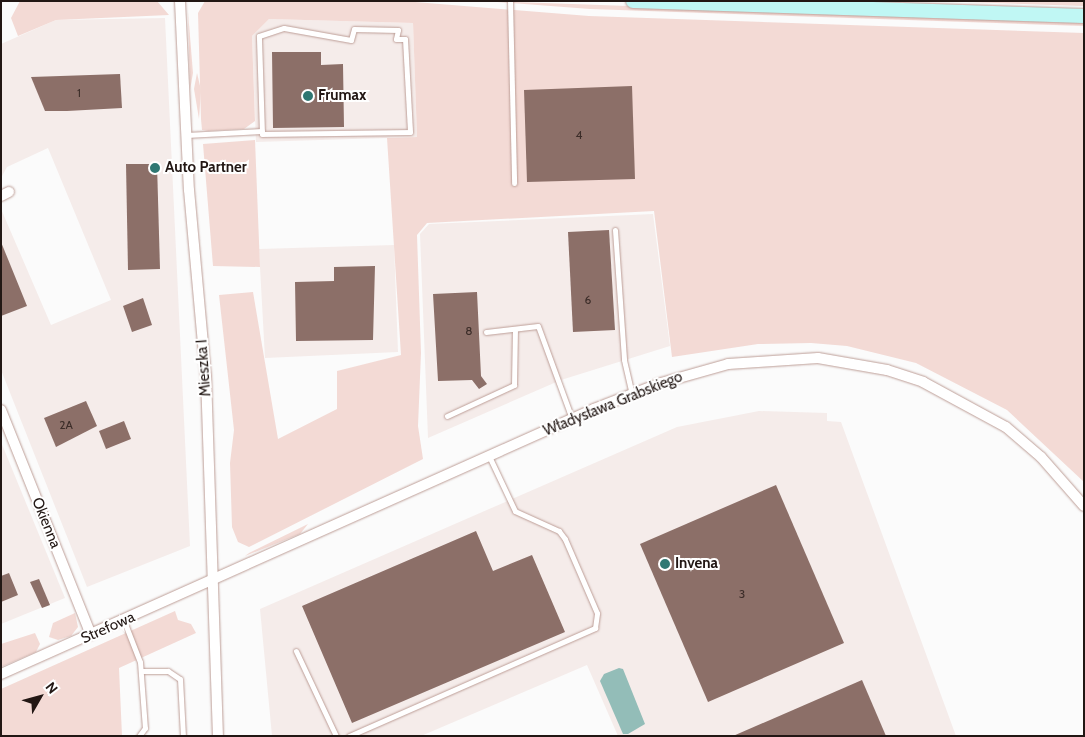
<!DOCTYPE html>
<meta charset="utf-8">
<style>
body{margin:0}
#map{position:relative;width:1085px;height:737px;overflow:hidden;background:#fbfbfb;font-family:Cabin,sans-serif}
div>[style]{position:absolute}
.built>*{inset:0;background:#f5ecea}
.green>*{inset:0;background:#f3dad5}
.water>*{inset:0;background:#93bdb8}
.building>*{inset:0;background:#8c6f68}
.roads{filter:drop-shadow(0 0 1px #bd9e97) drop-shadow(0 0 1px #bd9e97)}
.lane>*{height:5px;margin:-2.5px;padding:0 2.5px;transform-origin:2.5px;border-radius:2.5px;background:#fff}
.street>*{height:10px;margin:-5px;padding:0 5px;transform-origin:5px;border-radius:5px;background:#fff}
.secondary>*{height:14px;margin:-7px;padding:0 7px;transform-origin:7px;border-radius:7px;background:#c0f7f4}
.dots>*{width:14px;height:14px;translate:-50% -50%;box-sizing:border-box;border:2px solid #fff;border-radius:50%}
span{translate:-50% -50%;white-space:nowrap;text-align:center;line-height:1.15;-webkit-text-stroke:4px #fff;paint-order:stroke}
.number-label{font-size:12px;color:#3c2d29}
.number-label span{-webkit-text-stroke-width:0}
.poi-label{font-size:15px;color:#221714;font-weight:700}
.left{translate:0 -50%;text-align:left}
.street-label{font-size:15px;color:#221714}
.frame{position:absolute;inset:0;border:2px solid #221714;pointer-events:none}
.north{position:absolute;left:15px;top:672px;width:50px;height:50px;-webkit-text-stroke:4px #fff;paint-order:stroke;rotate:52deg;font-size:14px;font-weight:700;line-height:20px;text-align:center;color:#221714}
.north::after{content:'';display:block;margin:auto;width:18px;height:22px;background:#221714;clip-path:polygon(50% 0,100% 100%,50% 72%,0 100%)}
</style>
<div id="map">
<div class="built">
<div style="clip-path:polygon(165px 18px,190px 546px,87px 587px,1px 370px,1px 209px,51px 325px,111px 300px,48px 148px,7px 167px,1px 178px,1px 44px,56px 20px)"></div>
<div style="clip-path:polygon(269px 19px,413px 23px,417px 137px,256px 142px,252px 36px)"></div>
<div style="clip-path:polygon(653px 214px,670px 346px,561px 380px,428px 438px,420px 234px,429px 224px)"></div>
<div style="clip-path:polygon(394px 245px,398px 352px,265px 358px,259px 249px)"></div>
<div style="clip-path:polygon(1084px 315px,1084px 437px,1081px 434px)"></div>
<div style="clip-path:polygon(759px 411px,827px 413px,827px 421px,841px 422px,956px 736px,618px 736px,587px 665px,421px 736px,272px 736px,260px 609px,677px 427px)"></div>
<div style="clip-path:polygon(1px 442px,65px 598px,1px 624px)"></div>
</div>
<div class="green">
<div style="clip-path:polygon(20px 1px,157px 1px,169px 15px,56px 20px,18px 36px,11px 18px)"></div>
<div style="clip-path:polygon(205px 1px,403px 1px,589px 16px,1084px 33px,1084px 482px,1007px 410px,916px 363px,847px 346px,811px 343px,758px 344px,672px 357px,654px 211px,427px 223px,417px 235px,421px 353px,418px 426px,423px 459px,249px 547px,238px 542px,232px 527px,230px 463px,234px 430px,219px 295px,253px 292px,278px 439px,337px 409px,337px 371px,401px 355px,387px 138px,417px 137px,413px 23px,269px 19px,252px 36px,255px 121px,244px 129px,208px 131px,202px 130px,201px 119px,198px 13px)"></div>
<div style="clip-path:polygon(485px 1px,1084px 22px,1084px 26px,590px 9px)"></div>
<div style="clip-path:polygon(936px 1px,1084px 1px,1084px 6px)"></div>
<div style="clip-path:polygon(188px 12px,193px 73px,190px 90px)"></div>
<div style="clip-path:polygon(197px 73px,201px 90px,199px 119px,194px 89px)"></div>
<div style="clip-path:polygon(255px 140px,260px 267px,213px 266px,203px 144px)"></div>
<div style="clip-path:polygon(308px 524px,300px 534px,245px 556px,249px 553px)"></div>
<div style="clip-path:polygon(175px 611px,178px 620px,191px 624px,196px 633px,119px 668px,122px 736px,1px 736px,1px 689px)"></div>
<div style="clip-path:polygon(75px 613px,78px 627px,71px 636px,58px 640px,49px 637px,53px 623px)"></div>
<div style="clip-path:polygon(35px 633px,40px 644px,36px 652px,1px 667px,1px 644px)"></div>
</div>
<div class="water">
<div style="clip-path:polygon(619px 668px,623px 669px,645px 724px,628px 734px,623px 734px,600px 681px,604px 674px)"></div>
</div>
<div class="building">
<div style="clip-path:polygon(272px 52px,321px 52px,321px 65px,343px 64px,344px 127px,273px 128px)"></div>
<div style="clip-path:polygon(120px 74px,122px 108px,67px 111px,45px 111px,31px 77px)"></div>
<div style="clip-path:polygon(632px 86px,635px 179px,527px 182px,524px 90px)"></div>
<div style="clip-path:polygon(126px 164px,157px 164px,160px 269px,128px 270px)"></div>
<div style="clip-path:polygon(609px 230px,615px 330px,573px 332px,568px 232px)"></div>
<div style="clip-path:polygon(1px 242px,27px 306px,1px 316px)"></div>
<div style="clip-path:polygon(375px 266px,373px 340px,296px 341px,295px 282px,334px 281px,334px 267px)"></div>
<div style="clip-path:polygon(477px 292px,481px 376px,487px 384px,479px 389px,472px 380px,438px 381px,433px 294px)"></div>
<div style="clip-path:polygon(143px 298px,152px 325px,132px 332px,123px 306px)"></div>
<div style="clip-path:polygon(86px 401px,97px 426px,56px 447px,44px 418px)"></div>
<div style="clip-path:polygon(124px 421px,131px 439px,106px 449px,99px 431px)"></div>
<div style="clip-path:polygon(776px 485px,844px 643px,708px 702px,640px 544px)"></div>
<div style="clip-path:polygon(476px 531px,493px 571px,532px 555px,565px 632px,352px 723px,302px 606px)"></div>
<div style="clip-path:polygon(9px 573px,18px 595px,1px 602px,1px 576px)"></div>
<div style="clip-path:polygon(39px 579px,50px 605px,42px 608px,30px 582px)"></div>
<div style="clip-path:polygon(862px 680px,886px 736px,733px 736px)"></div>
</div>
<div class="roads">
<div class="lane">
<div style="left:510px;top:1px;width:182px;rotate:88.7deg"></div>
<div style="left:284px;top:28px;width:68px;rotate:10.2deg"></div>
<div style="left:351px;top:40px;width:11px;rotate:-75deg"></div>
<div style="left:354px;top:29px;width:44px;rotate:1.3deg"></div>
<div style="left:398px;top:30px;width:9px;rotate:103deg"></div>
<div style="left:396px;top:39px;width:9px"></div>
<div style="left:405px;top:39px;width:93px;rotate:86.9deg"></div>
<div style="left:410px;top:132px;width:148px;rotate:179.2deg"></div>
<div style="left:262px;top:134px;width:98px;rotate:-91.8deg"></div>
<div style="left:259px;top:36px;width:26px;rotate:-18deg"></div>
<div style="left:186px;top:135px;width:76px;rotate:-3deg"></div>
<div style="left:615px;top:230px;width:130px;rotate:86deg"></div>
<div style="left:624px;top:360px;width:35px;rotate:77deg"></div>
<div style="left:486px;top:332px;width:52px;rotate:-6.6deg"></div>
<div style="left:538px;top:326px;width:99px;rotate:69.9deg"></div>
<div style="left:447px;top:416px;width:74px;rotate:-24.8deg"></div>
<div style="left:514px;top:385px;width:56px;rotate:-89deg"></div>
<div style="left:124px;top:621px;width:44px;rotate:68.7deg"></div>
<div style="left:140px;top:662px;width:66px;rotate:85.7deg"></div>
<div style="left:145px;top:728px;width:10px;rotate:127deg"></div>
<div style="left:296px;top:651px;width:94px;rotate:64.8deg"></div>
<div style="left:141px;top:671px;width:27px"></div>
<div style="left:168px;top:671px;width:14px;rotate:34deg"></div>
<div style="left:180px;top:679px;width:57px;rotate:87deg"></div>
<div style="left:349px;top:736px;width:269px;rotate:-23.7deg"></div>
<div style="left:595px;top:628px;width:15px;rotate:-82deg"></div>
<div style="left:597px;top:613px;width:81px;rotate:-113.4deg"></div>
<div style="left:565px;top:539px;width:10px;rotate:-127deg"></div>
<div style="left:559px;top:531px;width:48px;rotate:-155.6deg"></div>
<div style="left:515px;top:511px;width:61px;rotate:-115.3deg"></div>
</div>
<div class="street">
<div style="left:180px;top:1px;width:189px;rotate:87.3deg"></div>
<div style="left:189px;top:190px;width:187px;rotate:84.8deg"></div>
<div style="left:206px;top:376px;width:360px;rotate:88.1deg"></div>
<div style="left:1px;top:196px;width:9px;rotate:-27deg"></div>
<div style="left:1px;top:410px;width:242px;rotate:68.2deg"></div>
<div style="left:1px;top:674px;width:650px;rotate:-24.08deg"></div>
<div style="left:594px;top:409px;width:72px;rotate:-21.2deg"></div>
<div style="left:661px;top:383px;width:70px;rotate:-15.8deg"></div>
<div style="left:728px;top:364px;width:90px;rotate:-3.8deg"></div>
<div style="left:818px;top:358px;width:70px;rotate:9.9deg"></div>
<div style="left:887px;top:370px;width:38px;rotate:18deg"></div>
<div style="left:923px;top:382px;width:94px;rotate:28.5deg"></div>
<div style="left:1006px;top:427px;width:46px;rotate:40.6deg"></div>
<div style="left:1041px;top:457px;width:65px;rotate:48.7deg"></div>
</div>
<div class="secondary">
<div style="left:633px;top:1px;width:451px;rotate:1.9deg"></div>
</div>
</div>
<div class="dots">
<div style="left:308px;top:96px;background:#2f7772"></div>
<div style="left:155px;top:168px;background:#2f7772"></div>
<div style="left:665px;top:564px;background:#2f7772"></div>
</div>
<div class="number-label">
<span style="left:79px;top:93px">1</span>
<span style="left:579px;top:135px">4</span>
<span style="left:588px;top:300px">6</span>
<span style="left:469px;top:331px">8</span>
<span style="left:66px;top:425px">2A</span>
<span style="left:742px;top:594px">3</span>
</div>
<div class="poi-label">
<span class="left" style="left:318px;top:96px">Frumax</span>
<span class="left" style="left:165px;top:168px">Auto Partner</span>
<span class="left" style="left:675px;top:564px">Invena</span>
</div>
<div class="street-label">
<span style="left:204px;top:368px;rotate:-94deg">Mieszka I</span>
<span style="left:613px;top:404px;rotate:-22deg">Władysława Grabskiego</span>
<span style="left:46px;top:523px;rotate:68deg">Okienna</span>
<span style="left:108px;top:628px;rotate:-24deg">Strefowa</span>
</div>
<div class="frame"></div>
<div class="north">N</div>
</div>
